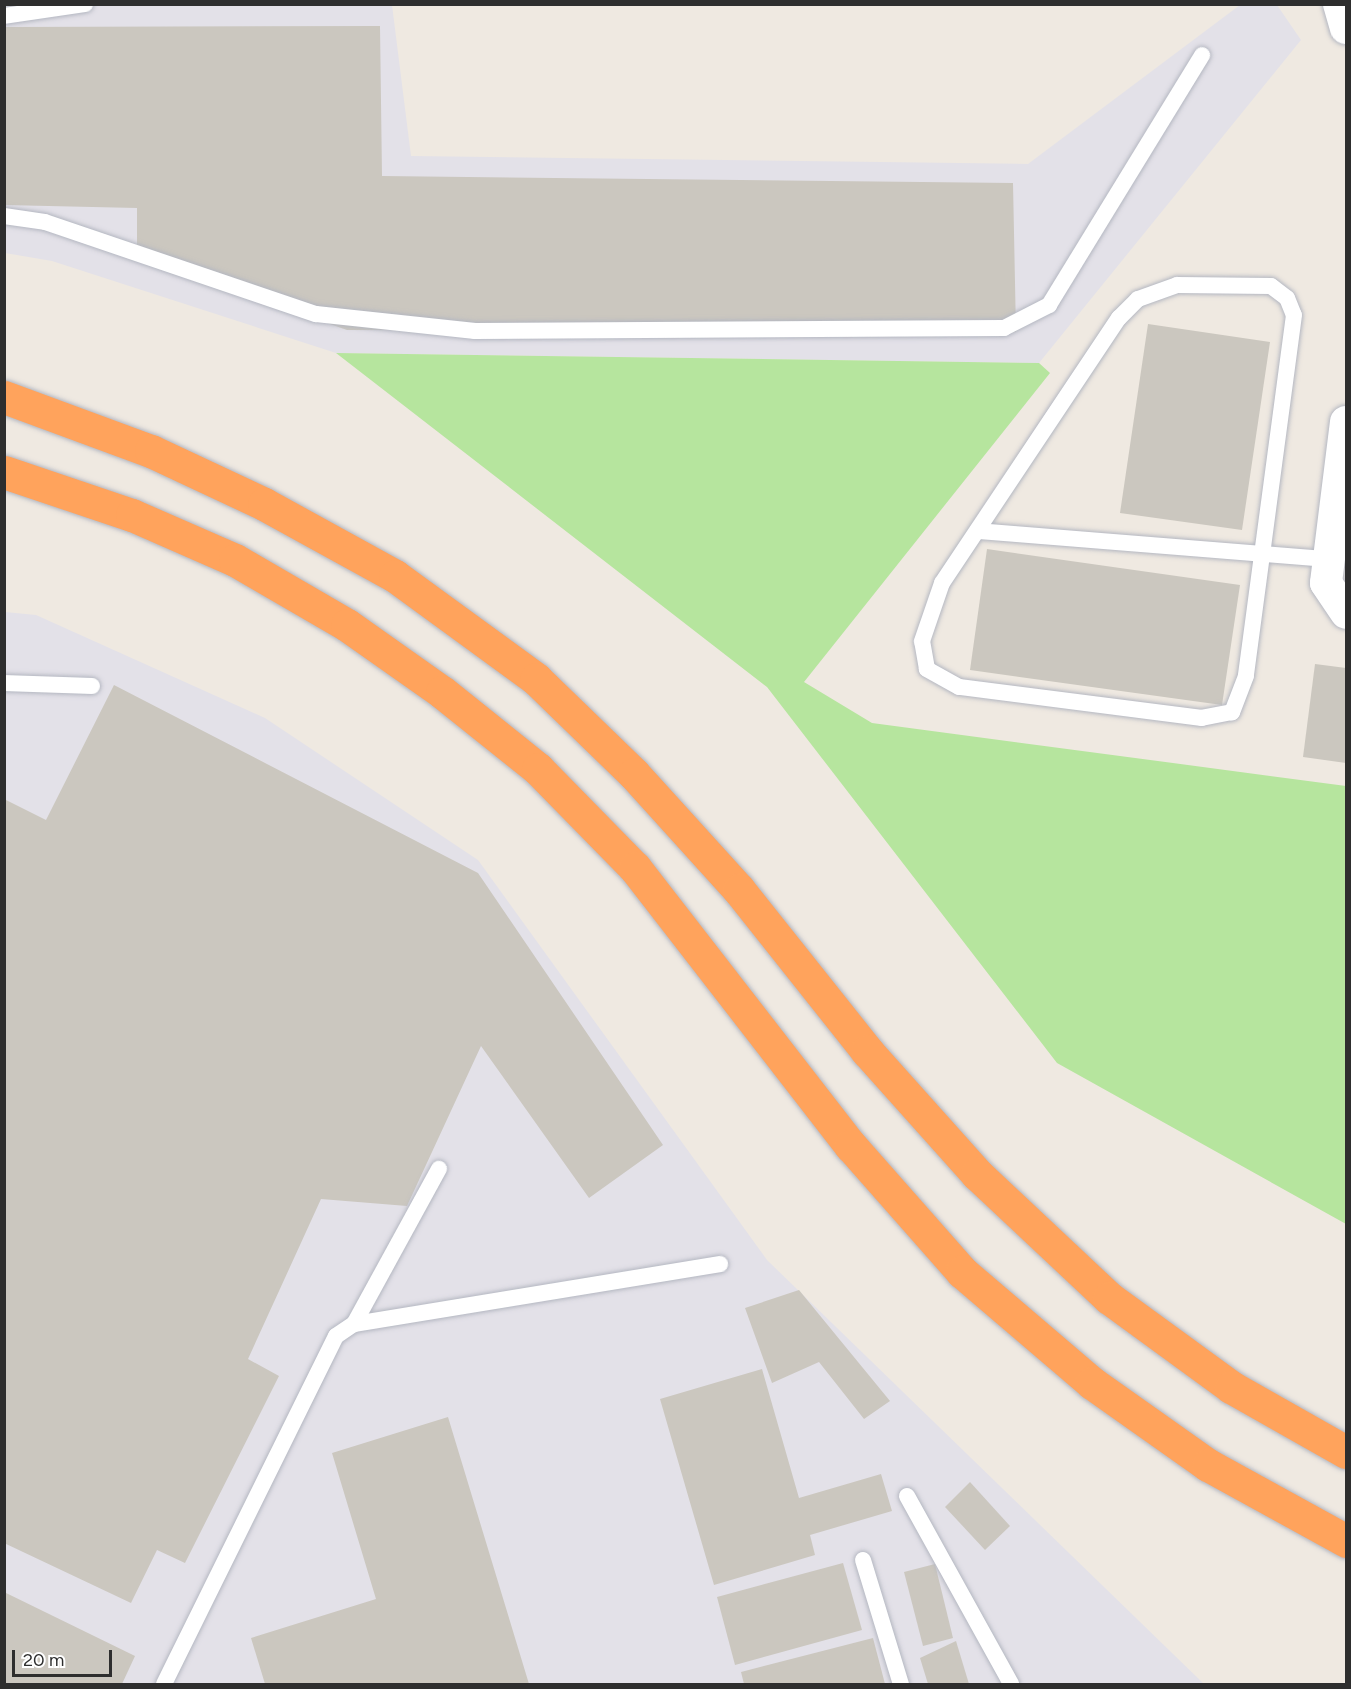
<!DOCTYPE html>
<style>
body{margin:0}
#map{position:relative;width:1351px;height:1689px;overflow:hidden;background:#efe9e1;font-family:Figtree,sans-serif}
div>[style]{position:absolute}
.industrial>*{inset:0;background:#e3e1e8}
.green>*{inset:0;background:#b6e59e}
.building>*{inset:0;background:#cbc7bf}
.roads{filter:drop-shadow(0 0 2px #b4b7c1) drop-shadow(0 0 2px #b4b7c1)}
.service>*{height:16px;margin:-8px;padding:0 8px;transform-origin:8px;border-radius:8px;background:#fff}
.minor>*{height:32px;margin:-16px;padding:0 16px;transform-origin:16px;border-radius:16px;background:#fff}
.motorway>*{height:33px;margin:-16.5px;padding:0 16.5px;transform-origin:16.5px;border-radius:16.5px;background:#ffa35c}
span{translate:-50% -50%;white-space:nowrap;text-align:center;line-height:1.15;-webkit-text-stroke:6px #fff;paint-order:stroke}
.frame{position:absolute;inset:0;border:6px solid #2e2e2e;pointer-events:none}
.scale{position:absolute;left:12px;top:1650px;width:100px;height:27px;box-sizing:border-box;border:3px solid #2e2e2e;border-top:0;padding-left:8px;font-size:18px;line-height:21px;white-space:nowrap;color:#2e2e2e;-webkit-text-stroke:4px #fff;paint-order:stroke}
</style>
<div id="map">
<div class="industrial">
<div style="clip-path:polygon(4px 5px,392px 5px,411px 156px,1028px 164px,1240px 5px,1277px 5px,1301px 40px,1039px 363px,336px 353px,52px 261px,5px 253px)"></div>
<div style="clip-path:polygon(5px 612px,36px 615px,265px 718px,478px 860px,767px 1260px,1204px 1684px,5px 1684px)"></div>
</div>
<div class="green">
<div style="clip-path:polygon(336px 353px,1039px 363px,1050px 373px,804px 682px,872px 723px,1346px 786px,1346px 1224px,1057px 1063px,767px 687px)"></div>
</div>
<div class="building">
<div style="clip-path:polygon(380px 26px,382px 176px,1013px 183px,1016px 332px,347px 330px,137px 256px,137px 208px,4px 205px,4px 27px)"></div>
<div style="clip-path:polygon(1148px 324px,1270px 342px,1242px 530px,1120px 513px)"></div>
<div style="clip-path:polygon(987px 549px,1240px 585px,1222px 705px,970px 670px)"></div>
<div style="clip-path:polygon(1315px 664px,1346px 668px,1346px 763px,1303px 757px)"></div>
<div style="clip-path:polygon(114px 685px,478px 873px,663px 1145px,589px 1198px,481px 1046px,407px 1206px,321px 1199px,248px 1359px,279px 1376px,185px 1563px,157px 1550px,131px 1603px,4px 1543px,4px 799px,46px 820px)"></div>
<div style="clip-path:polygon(799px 1290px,890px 1401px,864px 1419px,819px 1362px,772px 1383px,745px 1308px)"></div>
<div style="clip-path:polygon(762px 1369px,799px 1498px,881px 1474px,892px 1511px,810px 1535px,815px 1555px,714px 1585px,660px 1399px)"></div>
<div style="clip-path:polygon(448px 1417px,529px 1684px,265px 1684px,251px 1638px,376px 1599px,332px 1453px)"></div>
<div style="clip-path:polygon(970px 1482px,1010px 1526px,985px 1550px,945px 1507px)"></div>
<div style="clip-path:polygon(843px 1563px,862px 1630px,735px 1665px,717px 1597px)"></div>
<div style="clip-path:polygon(935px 1564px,953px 1638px,923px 1646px,904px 1572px)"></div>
<div style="clip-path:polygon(4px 1592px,135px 1656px,122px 1684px,4px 1684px)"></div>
<div style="clip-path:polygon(873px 1638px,885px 1684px,744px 1684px,741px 1672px)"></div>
<div style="clip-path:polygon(956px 1641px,969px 1684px,928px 1684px,920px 1658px)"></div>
</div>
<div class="roads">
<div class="service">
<div style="left:4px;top:16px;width:82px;rotate:-8.4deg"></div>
<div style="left:4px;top:216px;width:41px;rotate:8.3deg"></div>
<div style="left:45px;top:222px;width:286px;rotate:18.8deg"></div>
<div style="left:316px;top:314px;width:160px;rotate:6.1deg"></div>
<div style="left:475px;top:331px;width:529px;rotate:-0.32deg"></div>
<div style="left:1004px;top:328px;width:51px;rotate:-27.1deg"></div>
<div style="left:1049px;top:305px;width:293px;rotate:-58.5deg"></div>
<div style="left:1177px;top:285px;width:94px;rotate:0.6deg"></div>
<div style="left:1271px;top:286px;width:20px;rotate:37deg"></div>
<div style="left:1287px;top:298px;width:18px;rotate:68deg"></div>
<div style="left:1294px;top:315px;width:364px;rotate:97.6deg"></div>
<div style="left:1246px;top:676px;width:39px;rotate:111deg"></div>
<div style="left:1232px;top:712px;width:31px;rotate:169deg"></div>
<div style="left:1202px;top:718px;width:245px;rotate:-172.7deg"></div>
<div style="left:959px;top:687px;width:37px;rotate:-151deg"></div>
<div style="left:927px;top:669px;width:28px;rotate:-100deg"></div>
<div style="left:922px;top:641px;width:61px;rotate:-71deg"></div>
<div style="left:942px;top:583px;width:319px;rotate:-56.3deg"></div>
<div style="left:1119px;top:318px;width:27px;rotate:-45deg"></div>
<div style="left:1138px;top:299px;width:41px;rotate:-19.7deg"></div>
<div style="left:978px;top:531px;width:349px;rotate:4.6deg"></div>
<div style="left:4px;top:683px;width:88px;rotate:2deg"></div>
<div style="left:354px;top:1324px;width:371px;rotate:-9.3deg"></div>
<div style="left:907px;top:1496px;width:215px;rotate:61deg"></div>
<div style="left:863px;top:1560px;width:130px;rotate:73deg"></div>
<div style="left:164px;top:1684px;width:388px;rotate:-63.7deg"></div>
<div style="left:336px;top:1336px;width:22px;rotate:-34deg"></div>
<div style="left:354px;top:1324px;width:177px;rotate:-61.3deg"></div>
</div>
<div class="minor">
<div style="left:1339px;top:4px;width:25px;rotate:74deg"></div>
<div style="left:1346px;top:422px;width:162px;rotate:97.1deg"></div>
<div style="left:1326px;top:583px;width:36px;rotate:56deg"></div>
</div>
<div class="motorway">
<div style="left:4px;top:397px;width:157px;rotate:20.2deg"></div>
<div style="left:151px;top:451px;width:125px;rotate:25.1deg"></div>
<div style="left:264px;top:504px;width:149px;rotate:28.8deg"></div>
<div style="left:395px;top:576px;width:175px;rotate:36.1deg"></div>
<div style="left:536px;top:679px;width:136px;rotate:44.1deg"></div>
<div style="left:634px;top:774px;width:156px;rotate:47.8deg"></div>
<div style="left:739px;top:890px;width:206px;rotate:51.5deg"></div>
<div style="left:867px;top:1051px;width:165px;rotate:48.2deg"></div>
<div style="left:977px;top:1174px;width:181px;rotate:43.2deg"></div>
<div style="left:1109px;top:1298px;width:151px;rotate:36.1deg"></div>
<div style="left:1231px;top:1387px;width:132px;rotate:29.5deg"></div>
<div style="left:4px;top:472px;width:135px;rotate:18.6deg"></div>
<div style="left:132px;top:515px;width:112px;rotate:23.6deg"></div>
<div style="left:235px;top:560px;width:129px;rotate:30.1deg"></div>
<div style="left:347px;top:625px;width:116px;rotate:35.2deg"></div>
<div style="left:442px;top:692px;width:123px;rotate:38.7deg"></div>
<div style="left:538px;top:769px;width:139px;rotate:45.6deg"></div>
<div style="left:635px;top:868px;width:352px;rotate:52.2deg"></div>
<div style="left:851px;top:1146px;width:168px;rotate:48.6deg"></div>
<div style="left:962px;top:1272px;width:171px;rotate:40.5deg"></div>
<div style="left:1092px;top:1383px;width:142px;rotate:35.3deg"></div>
<div style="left:1208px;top:1465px;width:158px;rotate:28.8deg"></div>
</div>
</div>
<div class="frame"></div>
<div class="scale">20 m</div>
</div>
